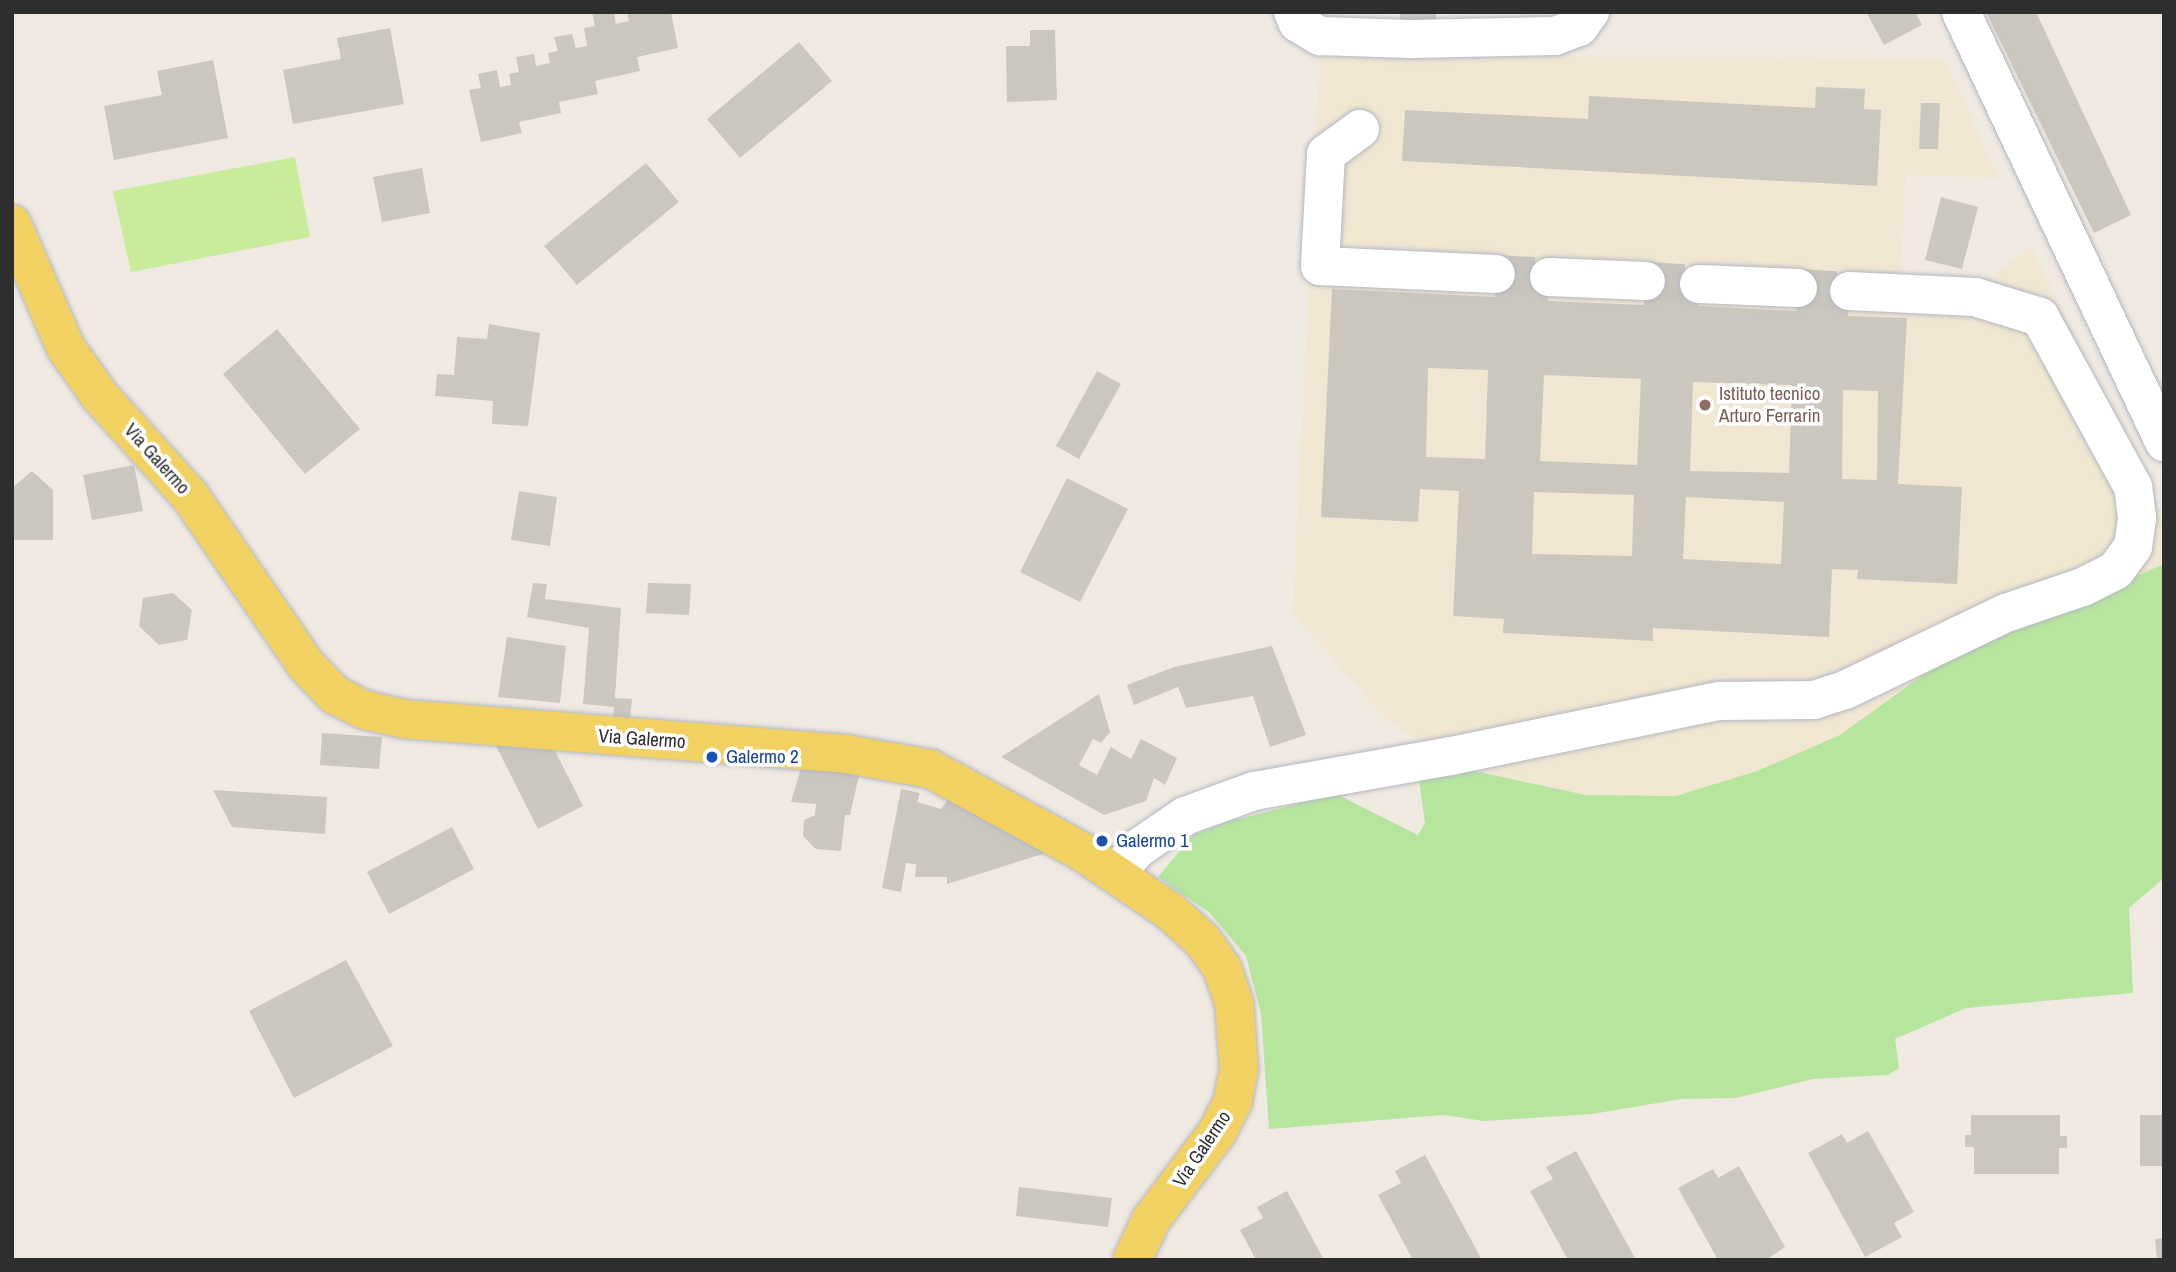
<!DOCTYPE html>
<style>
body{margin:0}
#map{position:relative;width:2176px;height:1272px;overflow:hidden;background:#efe9e1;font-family:"Archivo Narrow",sans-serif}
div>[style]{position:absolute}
.education>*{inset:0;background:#f0e6d1}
.green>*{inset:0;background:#b6e59e}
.pitch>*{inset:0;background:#c9ec9a}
.building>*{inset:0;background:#cbc7bf}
.minor-tunnel>*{height:38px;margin-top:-19px;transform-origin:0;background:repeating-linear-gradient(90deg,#c8c4bd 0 38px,transparent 0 57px)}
.roads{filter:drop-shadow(0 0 2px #b4b7c1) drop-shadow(0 0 2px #b4b7c1)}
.minor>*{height:38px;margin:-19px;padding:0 19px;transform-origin:19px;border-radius:19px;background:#fff}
.major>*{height:38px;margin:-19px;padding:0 19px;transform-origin:19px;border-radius:19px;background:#f2d163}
.dots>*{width:19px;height:19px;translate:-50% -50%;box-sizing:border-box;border:4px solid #fff;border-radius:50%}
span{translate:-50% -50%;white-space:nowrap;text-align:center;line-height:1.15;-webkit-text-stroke:7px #fff;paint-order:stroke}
.education-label{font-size:19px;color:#785e54}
.left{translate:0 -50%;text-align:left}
.street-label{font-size:19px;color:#2e2e2e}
.transit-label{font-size:19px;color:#164399}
.frame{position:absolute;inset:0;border:14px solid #2e2e2e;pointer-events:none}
</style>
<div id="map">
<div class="education">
<div style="clip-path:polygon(1320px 56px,1944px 58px,1999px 178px,1906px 175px,1900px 279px,1978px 288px,2031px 246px,2164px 521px,2164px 564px,1984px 642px,1923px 675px,1840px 735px,1757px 771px,1676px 796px,1586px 795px,1474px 771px,1436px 747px,1412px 736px,1386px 719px,1293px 614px)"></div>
</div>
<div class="green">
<div style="clip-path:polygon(2164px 564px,2164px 878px,2129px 908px,2133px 993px,1966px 1008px,1895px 1039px,1899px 1068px,1888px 1075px,1813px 1079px,1736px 1098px,1681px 1099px,1592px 1114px,1484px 1121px,1443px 1115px,1269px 1129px,1261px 1014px,1246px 956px,1210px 913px,1158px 877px,1193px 835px,1227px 822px,1336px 794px,1418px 835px,1425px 823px,1419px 780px,1474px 771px,1586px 795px,1676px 796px,1757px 771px,1840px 735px,1923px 675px,1984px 642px)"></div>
</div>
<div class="pitch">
<div style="clip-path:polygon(295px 157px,310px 237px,131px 272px,113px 191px)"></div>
</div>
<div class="building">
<div style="clip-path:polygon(592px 12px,614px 12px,616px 24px,629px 21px,627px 12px,671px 12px,678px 48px,637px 57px,640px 71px,595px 81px,598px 94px,559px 102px,561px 113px,519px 122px,522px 133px,481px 142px,469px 90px,481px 88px,478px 74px,497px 70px,500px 87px,511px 85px,509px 74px,519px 72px,516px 57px,534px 54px,536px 66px,550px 63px,548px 53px,558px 51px,554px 37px,572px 34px,576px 48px,587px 46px,584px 28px,595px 26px)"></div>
<div style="clip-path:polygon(1400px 12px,1436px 12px,1436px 21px,1400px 21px)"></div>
<div style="clip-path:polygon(1866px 12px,1915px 12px,1922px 25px,1884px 45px)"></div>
<div style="clip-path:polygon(1991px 12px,2036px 12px,2131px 215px,2094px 233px,1987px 14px)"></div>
<div style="clip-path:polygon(390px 28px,404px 104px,293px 124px,283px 70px,341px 59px,337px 38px)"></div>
<div style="clip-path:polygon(1030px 30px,1055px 30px,1057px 100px,1007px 102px,1006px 46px,1030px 46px)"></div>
<div style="clip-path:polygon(799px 42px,832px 81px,740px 158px,707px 119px)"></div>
<div style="clip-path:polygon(213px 60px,228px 138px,114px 160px,104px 106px,162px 95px,157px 71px)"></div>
<div style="clip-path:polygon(1816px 87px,1865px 89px,1864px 109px,1881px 110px,1877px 186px,1402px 161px,1405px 110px,1588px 119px,1589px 96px,1815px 108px)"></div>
<div style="clip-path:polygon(1921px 103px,1940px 103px,1938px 149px,1919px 149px)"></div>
<div style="clip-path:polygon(646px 163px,679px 202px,577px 285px,544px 246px)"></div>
<div style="clip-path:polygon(422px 168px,430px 213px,382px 222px,373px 177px)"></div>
<div style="clip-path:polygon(1941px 197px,1978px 207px,1962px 269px,1925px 260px)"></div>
<div style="clip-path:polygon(evenodd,1497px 262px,1549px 264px,1548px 301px,1644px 305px,1646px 272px,1700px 274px,1698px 306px,1797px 311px,1798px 277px,1850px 280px,1848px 316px,1907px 318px,1898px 484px,1962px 487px,1957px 584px,1857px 579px,1858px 570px,1832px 569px,1829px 637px,1653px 628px,1653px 641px,1503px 633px,1504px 619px,1453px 616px,1459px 491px,1420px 489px,1418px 522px,1321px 517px,1332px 289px,1495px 297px,1497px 262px,1428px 368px,1488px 370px,1485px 459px,1426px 457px,1428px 368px,1497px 262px,1544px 375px,1641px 379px,1637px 465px,1540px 461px,1544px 375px,1497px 262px,1693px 382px,1792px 385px,1789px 473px,1690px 471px,1693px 382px,1497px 262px,1843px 390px,1878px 391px,1877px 480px,1842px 479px,1843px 390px,1497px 262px,1534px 492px,1634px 495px,1632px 556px,1532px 554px,1534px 492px,1497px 262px,1686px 497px,1784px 502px,1781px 564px,1683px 559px,1686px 497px)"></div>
<div style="clip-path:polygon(489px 324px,540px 333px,528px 426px,492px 424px,493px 401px,435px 396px,437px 374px,454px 375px,457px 337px,487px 339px)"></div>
<div style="clip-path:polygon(277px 329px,360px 429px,305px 474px,223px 374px)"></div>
<div style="clip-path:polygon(1097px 371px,1121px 384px,1079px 459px,1056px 446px)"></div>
<div style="clip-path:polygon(134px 465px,143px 511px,92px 520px,83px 475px)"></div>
<div style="clip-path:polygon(32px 471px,53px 490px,53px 540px,12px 540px,12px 488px)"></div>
<div style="clip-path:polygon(1067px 478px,1128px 509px,1080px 602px,1020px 572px)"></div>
<div style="clip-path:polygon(519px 491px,557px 497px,550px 546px,511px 540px)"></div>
<div style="clip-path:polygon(533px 583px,547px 584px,545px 599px,621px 608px,615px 698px,632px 699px,630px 718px,613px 717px,614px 707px,583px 704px,589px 628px,527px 617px)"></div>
<div style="clip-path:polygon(648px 583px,691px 584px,689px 615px,646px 613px)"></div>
<div style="clip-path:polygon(173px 593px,192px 610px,187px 640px,159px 645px,139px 626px,143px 598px)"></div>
<div style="clip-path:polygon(507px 637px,566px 646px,560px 703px,498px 697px)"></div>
<div style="clip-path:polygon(1272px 646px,1306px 735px,1270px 747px,1253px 696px,1186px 708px,1178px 687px,1134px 705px,1127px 685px,1174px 667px)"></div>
<div style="clip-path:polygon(1099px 694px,1110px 732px,1101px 743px,1093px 739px,1079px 765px,1097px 775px,1111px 747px,1131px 759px,1141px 739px,1177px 758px,1165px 785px,1154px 778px,1146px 801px,1104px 815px,1001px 757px)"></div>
<div style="clip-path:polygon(322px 733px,382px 737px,379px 769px,320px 765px)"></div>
<div style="clip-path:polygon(495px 744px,554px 749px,583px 806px,538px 829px)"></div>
<div style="clip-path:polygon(801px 768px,860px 771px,850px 815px,845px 815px,841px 851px,816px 849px,803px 836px,804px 820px,815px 815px,816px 804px,791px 802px)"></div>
<div style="clip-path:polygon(901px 789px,920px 793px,917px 802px,941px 809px,948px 799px,1049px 852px,947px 884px,947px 877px,915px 877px,916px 864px,906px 863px,901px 892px,882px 888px)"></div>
<div style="clip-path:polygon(213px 790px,327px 797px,325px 834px,232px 827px)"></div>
<div style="clip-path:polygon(452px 827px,474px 869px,389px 914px,367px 872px)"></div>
<div style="clip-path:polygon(346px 960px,393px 1046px,294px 1098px,249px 1011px)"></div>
<div style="clip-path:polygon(1971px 1115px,2060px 1115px,2060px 1136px,2067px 1136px,2067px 1148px,2059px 1148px,2059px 1174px,1974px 1174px,1974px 1147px,1965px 1147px,1965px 1135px,1971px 1135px)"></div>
<div style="clip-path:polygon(2140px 1115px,2164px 1115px,2164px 1166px,2140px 1166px)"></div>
<div style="clip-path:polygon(1868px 1131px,1914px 1212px,1894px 1223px,1902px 1237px,1865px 1257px,1808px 1153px,1842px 1134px,1847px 1143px)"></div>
<div style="clip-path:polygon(1576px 1151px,1636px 1260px,1568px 1260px,1530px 1191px,1553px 1179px,1546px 1167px)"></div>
<div style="clip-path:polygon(1425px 1155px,1482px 1260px,1413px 1260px,1378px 1195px,1401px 1183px,1395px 1171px)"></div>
<div style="clip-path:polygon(1739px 1166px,1785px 1247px,1766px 1260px,1718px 1260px,1678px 1188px,1713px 1169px,1718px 1178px)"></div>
<div style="clip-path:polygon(1019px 1187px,1112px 1198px,1108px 1227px,1016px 1216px)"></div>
<div style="clip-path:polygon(1287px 1191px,1324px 1260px,1256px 1260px,1240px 1230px,1263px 1218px,1257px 1207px)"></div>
<div style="clip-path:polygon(2164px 1238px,2164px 1260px,2157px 1260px,2155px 1239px)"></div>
</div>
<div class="minor-tunnel">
<div style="left:1496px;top:274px;width:53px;rotate:3.2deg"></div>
<div style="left:1646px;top:281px;width:53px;rotate:3.2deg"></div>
<div style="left:1798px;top:288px;width:51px;rotate:3.4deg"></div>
</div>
<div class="roads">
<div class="minor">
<div style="left:1293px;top:12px;width:12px;rotate:66deg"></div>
<div style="left:1298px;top:23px;width:26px;rotate:31deg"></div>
<div style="left:1320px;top:36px;width:90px;rotate:1.9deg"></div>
<div style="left:1410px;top:39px;width:145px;rotate:-1.2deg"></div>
<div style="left:1555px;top:36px;width:26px;rotate:-21deg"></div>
<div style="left:1579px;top:27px;width:19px;rotate:-54deg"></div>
<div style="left:1961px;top:12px;width:476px;rotate:64.7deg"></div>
<div style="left:1360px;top:129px;width:42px;rotate:143.7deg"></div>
<div style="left:1326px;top:154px;width:112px;rotate:93.1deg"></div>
<div style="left:1320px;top:266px;width:176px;rotate:2.6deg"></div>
<div style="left:1549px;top:277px;width:97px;rotate:2.4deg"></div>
<div style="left:1699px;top:284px;width:99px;rotate:2.3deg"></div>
<div style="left:1116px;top:874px;width:33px;rotate:-50deg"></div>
<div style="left:1137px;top:849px;width:58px;rotate:-34.5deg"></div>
<div style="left:1185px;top:816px;width:73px;rotate:-19.9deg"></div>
<div style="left:1254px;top:791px;width:200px;rotate:-10.1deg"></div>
<div style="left:1451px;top:756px;width:275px;rotate:-11.6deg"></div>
<div style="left:1720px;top:701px;width:94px;rotate:-0.6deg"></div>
<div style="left:1814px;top:700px;width:33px;rotate:-18deg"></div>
<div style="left:1845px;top:690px;width:178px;rotate:-25.6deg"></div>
<div style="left:2006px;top:613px;width:81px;rotate:-18.7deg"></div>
<div style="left:2083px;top:587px;width:37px;rotate:-27deg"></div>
<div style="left:2116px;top:570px;width:29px;rotate:-54deg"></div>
<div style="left:2133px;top:547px;width:29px;rotate:-82deg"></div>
<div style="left:2137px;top:518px;width:31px;rotate:-97deg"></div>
<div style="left:2133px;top:487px;width:194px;rotate:-118.7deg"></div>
<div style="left:2040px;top:317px;width:68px;rotate:-162.9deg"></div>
<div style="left:1975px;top:297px;width:126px;rotate:-177.3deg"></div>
</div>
<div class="major">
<div style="left:12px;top:224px;width:135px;rotate:66.5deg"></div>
<div style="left:66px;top:348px;width:59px;rotate:54.7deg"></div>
<div style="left:100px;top:396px;width:135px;rotate:48deg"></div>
<div style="left:190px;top:496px;width:205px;rotate:55.5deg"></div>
<div style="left:306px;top:665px;width:42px;rotate:46deg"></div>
<div style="left:335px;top:695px;width:34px;rotate:27deg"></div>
<div style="left:365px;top:710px;width:39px;rotate:13deg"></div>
<div style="left:403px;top:719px;width:444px;rotate:4.5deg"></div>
<div style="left:846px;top:754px;width:86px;rotate:10deg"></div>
<div style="left:931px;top:769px;width:171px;rotate:28.7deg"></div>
<div style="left:1081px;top:851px;width:109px;rotate:34.1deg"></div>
<div style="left:1171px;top:912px;width:43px;rotate:42.2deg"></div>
<div style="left:1203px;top:941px;width:33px;rotate:55deg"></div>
<div style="left:1222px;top:968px;width:36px;rotate:71deg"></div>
<div style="left:1234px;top:1002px;width:67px;rotate:85.7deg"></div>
<div style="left:1239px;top:1069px;width:33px;rotate:101deg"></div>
<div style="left:1233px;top:1101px;width:34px;rotate:117deg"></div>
<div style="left:1218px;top:1131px;width:111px;rotate:127deg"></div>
<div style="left:1151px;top:1220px;width:44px;rotate:115.4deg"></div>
</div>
</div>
<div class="dots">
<div style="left:1705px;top:405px;background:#8d6e63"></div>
<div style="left:712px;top:757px;background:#1a4fb4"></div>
<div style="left:1102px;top:841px;background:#1a4fb4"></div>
</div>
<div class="education-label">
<span class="left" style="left:1719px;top:405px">Istituto tecnico<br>Arturo Ferrarin</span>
</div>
<div class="street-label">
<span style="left:157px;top:459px;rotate:48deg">Via Galermo</span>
<span style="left:642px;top:739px;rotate:4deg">Via Galermo</span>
<span style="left:1202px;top:1149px;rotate:-56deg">Via Galermo</span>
</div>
<div class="transit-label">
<span class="left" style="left:726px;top:757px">Galermo 2</span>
<span class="left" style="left:1116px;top:841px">Galermo 1</span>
</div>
<div class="frame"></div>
</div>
